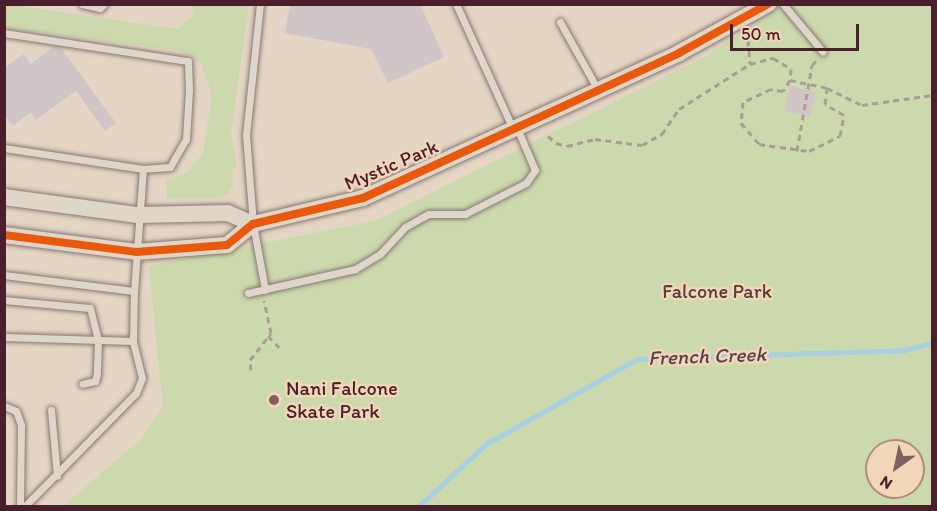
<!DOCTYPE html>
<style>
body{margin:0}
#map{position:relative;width:937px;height:511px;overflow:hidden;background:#e4d5c4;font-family:Itim,sans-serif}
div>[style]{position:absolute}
.green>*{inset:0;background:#cbd9ac}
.stream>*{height:5px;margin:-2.5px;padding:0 2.5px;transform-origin:2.5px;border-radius:2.5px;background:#a7cfe1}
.building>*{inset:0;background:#d0c6c7}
.path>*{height:3px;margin-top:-1.5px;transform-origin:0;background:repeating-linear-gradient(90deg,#a99d96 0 6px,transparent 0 10.5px)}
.roads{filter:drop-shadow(0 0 2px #887973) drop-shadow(0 0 2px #887973)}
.service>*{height:7px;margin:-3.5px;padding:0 3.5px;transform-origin:3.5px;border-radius:3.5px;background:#dfd5c9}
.tertiary>*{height:16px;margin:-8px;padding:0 8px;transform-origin:8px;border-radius:8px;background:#dfd5c9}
.cycleway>*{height:8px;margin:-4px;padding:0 4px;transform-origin:4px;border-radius:4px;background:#e8590c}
.dots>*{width:16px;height:16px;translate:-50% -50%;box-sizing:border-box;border:3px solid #f1d6b7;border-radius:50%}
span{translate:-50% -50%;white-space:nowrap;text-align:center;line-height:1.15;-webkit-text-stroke:5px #f1d6b7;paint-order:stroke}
.street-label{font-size:20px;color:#4a1f2b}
.park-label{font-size:20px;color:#5a3b3b}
.poi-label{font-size:20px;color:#4a1f2b}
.left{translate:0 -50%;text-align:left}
.water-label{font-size:21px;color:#574252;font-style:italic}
.frame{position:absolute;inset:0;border:6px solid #4a1f2b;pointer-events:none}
.north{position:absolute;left:865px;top:439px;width:60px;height:60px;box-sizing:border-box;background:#f1d6b7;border:2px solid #ae8d7f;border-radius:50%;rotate:213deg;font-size:16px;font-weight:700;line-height:24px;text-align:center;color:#4a1f2b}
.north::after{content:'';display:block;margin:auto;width:21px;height:27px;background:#805f61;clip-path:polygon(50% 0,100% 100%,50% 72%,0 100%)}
.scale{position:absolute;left:730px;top:24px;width:129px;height:27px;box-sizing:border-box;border:3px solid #4a1f2b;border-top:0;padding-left:8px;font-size:18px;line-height:21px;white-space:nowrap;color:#4a1f2b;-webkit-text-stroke:4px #f1d6b7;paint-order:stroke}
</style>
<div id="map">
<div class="green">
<div style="clip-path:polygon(5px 4px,178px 29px,192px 16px,194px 5px,249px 5px,231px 132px,237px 168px,232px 169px,233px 186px,228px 194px,218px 198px,167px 199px,166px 181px,187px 173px,203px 153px,212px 95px,202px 64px,179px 51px,5px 28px)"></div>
<div style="clip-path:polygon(evenodd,781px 5px,932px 5px,932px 506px,63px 506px,141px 439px,163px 407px,149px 266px,375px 221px,708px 55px,781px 5px,877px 451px,913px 451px,913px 487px,877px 487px,877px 451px)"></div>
</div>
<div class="stream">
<div style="left:419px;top:506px;width:91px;rotate:-42.8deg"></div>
<div style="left:486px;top:444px;width:173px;rotate:-29.4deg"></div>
<div style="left:637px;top:359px;width:267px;rotate:-1.9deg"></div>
<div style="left:904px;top:350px;width:29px;rotate:-14deg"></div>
</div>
<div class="building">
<div style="clip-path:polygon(290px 4px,420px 4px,444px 57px,388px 83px,371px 49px,285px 33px)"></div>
<div style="clip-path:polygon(55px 46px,60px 47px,116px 123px,105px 131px,76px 91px,36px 120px,31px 112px,13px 126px,4px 115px,4px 68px,24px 54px,31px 64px)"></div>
<div style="clip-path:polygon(790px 86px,816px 92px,810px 117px,784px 111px)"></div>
</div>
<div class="path">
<div style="left:748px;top:40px;width:24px;rotate:85deg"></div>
<div style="left:790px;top:80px;width:13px;rotate:122deg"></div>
<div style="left:783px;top:91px;width:12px;rotate:-171deg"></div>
<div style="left:771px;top:89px;width:31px;rotate:155deg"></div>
<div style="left:743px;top:102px;width:21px;rotate:95deg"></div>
<div style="left:741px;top:123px;width:28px;rotate:49deg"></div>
<div style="left:759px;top:144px;width:50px;rotate:8deg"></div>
<div style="left:809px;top:151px;width:34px;rotate:-26deg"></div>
<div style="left:840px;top:136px;width:21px;rotate:-79deg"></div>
<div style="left:844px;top:115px;width:22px;rotate:-150deg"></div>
<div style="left:825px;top:104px;width:15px;rotate:-82deg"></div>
<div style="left:548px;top:136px;width:11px;rotate:41deg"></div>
<div style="left:556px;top:143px;width:11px;rotate:15deg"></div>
<div style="left:567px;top:146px;width:29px;rotate:-14deg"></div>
<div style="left:595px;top:139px;width:47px;rotate:7.3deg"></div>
<div style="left:642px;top:145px;width:23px;rotate:-29deg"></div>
<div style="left:662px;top:134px;width:30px;rotate:-56deg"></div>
<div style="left:679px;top:109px;width:84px;rotate:-32.4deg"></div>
<div style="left:750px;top:64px;width:24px;rotate:-15deg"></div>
<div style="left:773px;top:58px;width:21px;rotate:31deg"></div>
<div style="left:791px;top:69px;width:11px;rotate:95deg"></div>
<div style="left:790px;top:80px;width:38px;rotate:12deg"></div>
<div style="left:827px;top:88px;width:39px;rotate:26deg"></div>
<div style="left:862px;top:105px;width:71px;rotate:-8.1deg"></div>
<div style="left:797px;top:151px;width:87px;rotate:-80.1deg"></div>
<div style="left:812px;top:65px;width:7px;rotate:-45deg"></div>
<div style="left:268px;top:336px;width:16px;rotate:45deg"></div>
<div style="left:251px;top:370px;width:10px;rotate:-96deg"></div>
<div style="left:250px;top:360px;width:34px;rotate:-52deg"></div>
<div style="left:271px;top:333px;width:33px;rotate:-102deg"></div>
</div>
<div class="roads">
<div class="service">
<div style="left:82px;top:4px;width:18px;rotate:13deg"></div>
<div style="left:100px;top:8px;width:6px;rotate:-45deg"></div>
<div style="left:260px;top:4px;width:132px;rotate:96.1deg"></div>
<div style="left:246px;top:135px;width:89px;rotate:85.5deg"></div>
<div style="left:253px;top:224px;width:67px;rotate:79.7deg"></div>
<div style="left:456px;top:4px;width:137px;rotate:65.5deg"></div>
<div style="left:783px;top:4px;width:62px;rotate:50.2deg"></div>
<div style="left:560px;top:22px;width:78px;rotate:60.8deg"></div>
<div style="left:4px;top:33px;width:186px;rotate:8.7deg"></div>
<div style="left:188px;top:61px;width:30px;rotate:88deg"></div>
<div style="left:189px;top:91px;width:48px;rotate:93.6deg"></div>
<div style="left:186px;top:139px;width:32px;rotate:120deg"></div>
<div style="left:170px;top:167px;width:27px;rotate:176deg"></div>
<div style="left:143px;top:169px;width:122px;rotate:94.2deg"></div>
<div style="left:134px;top:291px;width:131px;rotate:-173deg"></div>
<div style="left:4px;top:148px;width:141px;rotate:8.6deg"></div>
<div style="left:248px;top:293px;width:110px;rotate:-12.6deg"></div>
<div style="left:355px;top:269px;width:29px;rotate:-31deg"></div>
<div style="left:380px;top:254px;width:37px;rotate:-47deg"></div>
<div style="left:405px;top:227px;width:26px;rotate:-29deg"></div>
<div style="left:428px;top:214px;width:37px"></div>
<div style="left:465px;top:214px;width:68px;rotate:-26.9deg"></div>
<div style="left:526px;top:183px;width:16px;rotate:-55deg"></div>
<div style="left:535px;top:170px;width:46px;rotate:-113.2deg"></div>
<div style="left:4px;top:300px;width:86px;rotate:5.3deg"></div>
<div style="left:90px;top:308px;width:33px;rotate:76deg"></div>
<div style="left:98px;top:340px;width:34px;rotate:92deg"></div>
<div style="left:97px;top:374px;width:7px;rotate:106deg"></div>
<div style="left:95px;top:381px;width:13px;rotate:167deg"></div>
<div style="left:4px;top:337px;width:129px;rotate:1.8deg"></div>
<div style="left:133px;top:341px;width:50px;rotate:-88.9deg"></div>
<div style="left:4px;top:406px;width:13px;rotate:23deg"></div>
<div style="left:16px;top:411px;width:15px;rotate:70deg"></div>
<div style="left:21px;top:425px;width:81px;rotate:90.7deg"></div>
<div style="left:51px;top:410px;width:66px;rotate:84.8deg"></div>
<div style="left:25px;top:506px;width:158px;rotate:-45.5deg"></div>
<div style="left:136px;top:393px;width:16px;rotate:-68deg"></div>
<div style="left:142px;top:378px;width:38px;rotate:-104deg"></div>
</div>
<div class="tertiary">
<div style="left:4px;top:197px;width:135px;rotate:7.7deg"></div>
<div style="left:138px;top:215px;width:90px;rotate:-1.3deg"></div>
<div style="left:228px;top:213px;width:27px;rotate:24deg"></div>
<div style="left:4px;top:235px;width:133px;rotate:7.3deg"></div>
<div style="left:136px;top:252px;width:91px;rotate:-4.4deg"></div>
<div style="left:227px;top:245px;width:33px;rotate:-39deg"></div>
<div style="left:253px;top:224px;width:113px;rotate:-13.3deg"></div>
<div style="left:363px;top:198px;width:348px;rotate:-24.6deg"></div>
<div style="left:679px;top:53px;width:102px;rotate:-28.8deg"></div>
</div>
</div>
<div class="cycleway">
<div style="left:4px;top:235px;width:133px;rotate:7.3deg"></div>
<div style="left:136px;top:252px;width:91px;rotate:-4.4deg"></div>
<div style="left:227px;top:245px;width:33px;rotate:-39deg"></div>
<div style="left:253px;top:224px;width:113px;rotate:-13.3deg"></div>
<div style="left:363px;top:198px;width:348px;rotate:-24.6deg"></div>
<div style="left:679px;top:53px;width:102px;rotate:-28.8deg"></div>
</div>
<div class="dots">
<div style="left:274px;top:400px;background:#805f61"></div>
</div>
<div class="street-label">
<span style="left:391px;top:165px;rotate:-23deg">Mystic Park</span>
</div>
<div class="park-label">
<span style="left:717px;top:291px">Falcone Park</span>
</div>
<div class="poi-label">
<span class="left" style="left:286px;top:400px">Nani Falcone<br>Skate Park</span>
</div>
<div class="water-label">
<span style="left:707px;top:356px;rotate:-2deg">French Creek</span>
</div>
<div class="frame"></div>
<div class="north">N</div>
<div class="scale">50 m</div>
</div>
